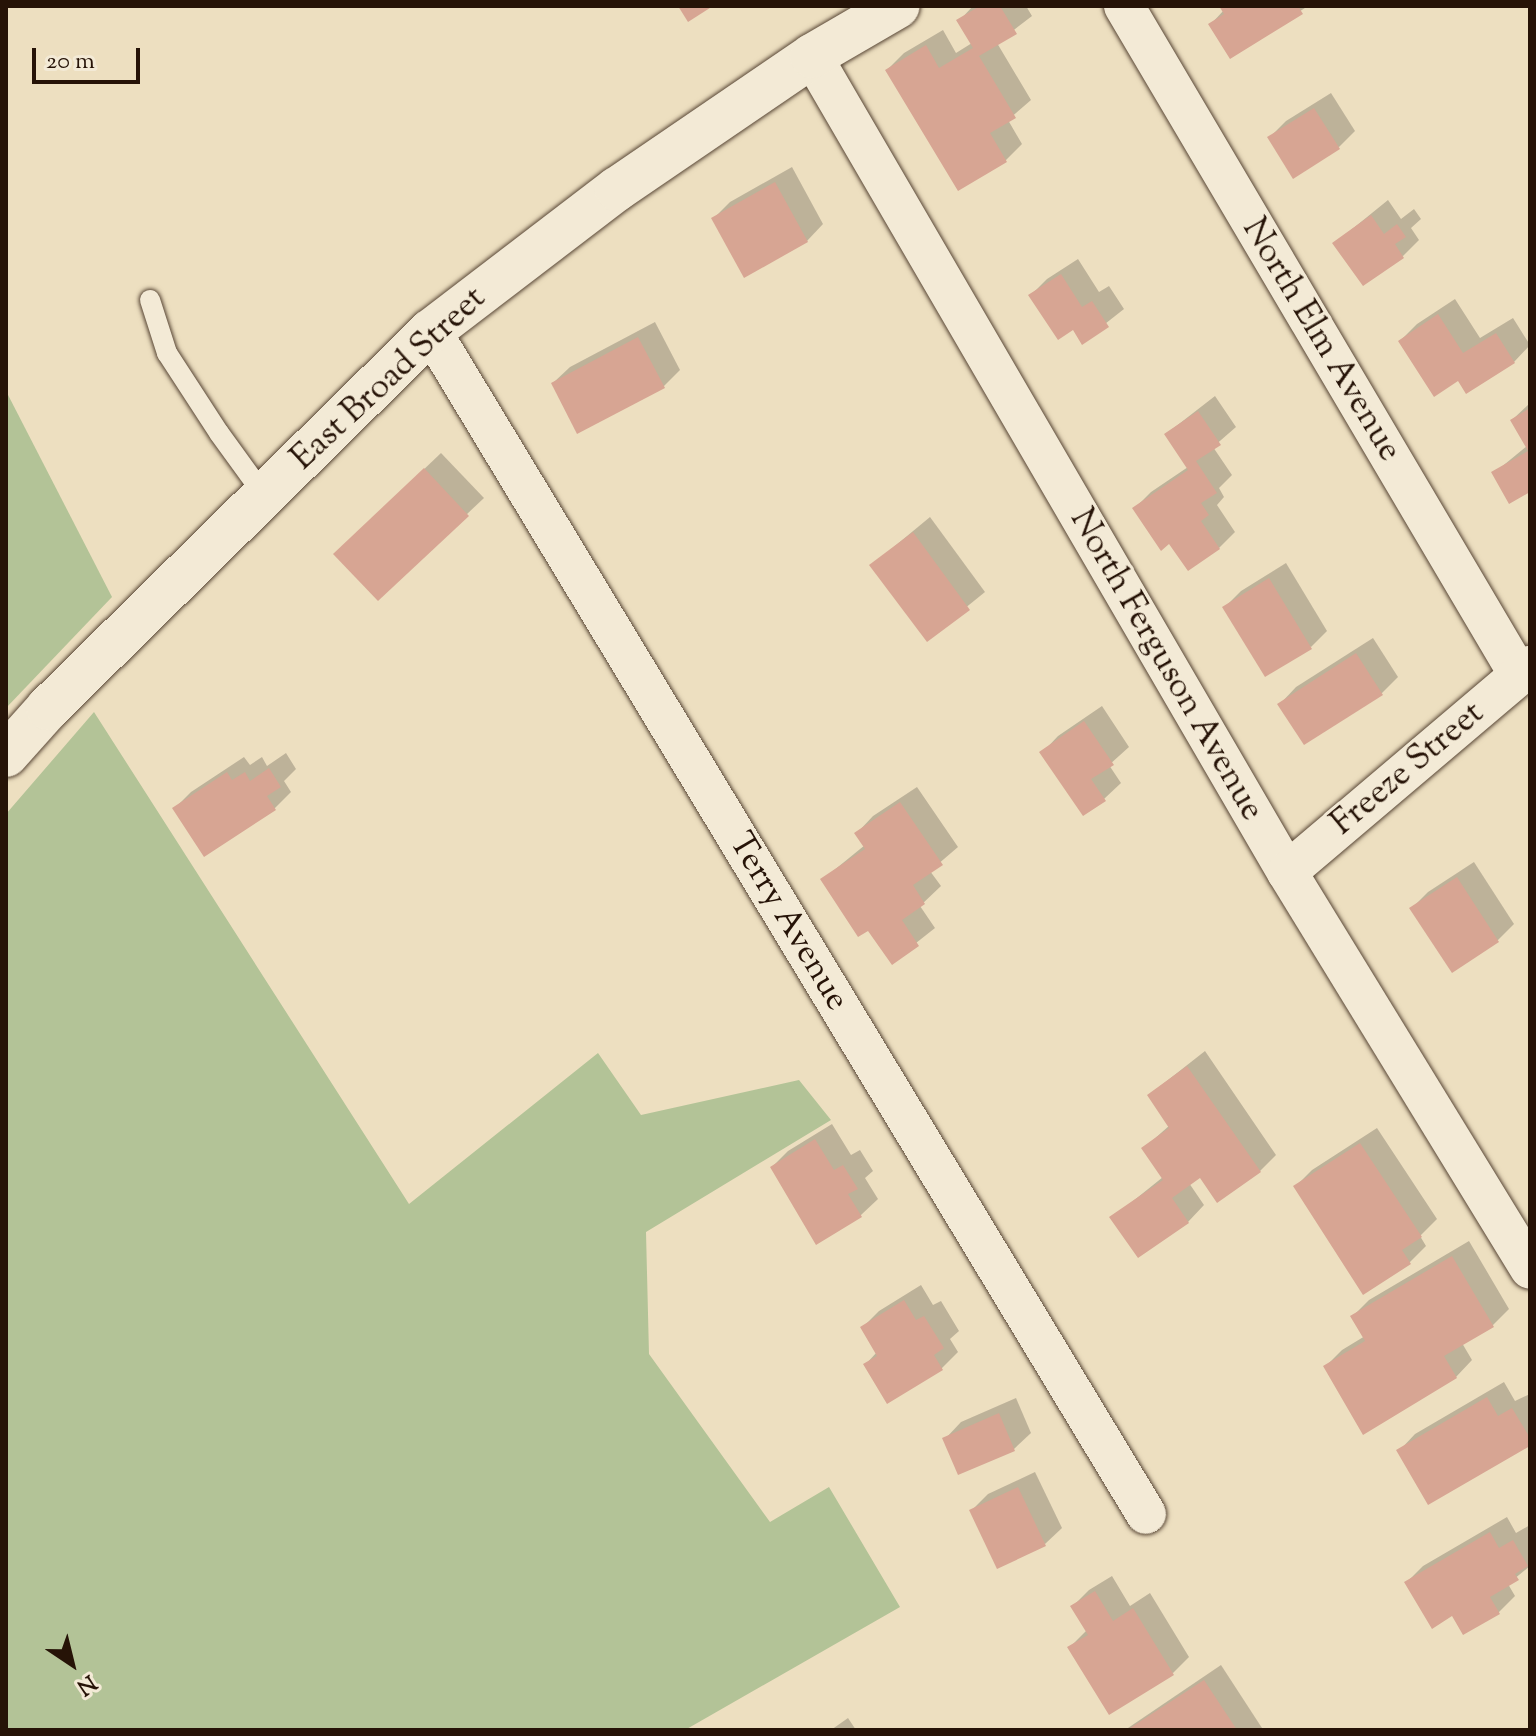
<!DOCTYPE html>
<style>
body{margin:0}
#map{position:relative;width:1536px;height:1736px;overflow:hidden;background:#eddfc0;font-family:"Sorts Mill Goudy",serif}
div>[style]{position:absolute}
.green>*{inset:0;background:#b3c397}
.shadow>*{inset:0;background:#0003}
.building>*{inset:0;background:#d7a593}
.roads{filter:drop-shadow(0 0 2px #584635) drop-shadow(0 0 2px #584635)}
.lane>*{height:20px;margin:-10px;padding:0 10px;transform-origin:10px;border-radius:10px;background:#f3ead6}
.street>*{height:40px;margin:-20px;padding:0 20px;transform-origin:20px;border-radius:20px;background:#f3ead6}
.secondary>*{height:44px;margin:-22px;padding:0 22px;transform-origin:22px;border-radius:22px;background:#f3ead6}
span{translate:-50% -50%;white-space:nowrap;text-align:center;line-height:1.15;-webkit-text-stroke:6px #f3ead6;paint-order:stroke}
.street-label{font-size:34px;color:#261307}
.frame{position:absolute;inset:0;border:8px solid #261307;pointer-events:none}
.north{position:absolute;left:32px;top:1624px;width:80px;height:80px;-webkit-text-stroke:6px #f3ead6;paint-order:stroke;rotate:145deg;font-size:22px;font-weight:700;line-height:32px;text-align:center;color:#261307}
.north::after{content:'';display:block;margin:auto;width:28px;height:36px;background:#261307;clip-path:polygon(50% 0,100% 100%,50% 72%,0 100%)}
.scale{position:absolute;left:32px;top:48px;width:108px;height:36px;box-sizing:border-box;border:4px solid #261307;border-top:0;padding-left:10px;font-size:24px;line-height:28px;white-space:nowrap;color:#261307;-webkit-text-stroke:6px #f3ead6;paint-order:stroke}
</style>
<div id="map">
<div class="green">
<div style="clip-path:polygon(6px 391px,112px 597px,6px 708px)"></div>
<div style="clip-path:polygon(94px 712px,409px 1204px,598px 1053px,641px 1115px,799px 1080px,831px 1120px,646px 1232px,649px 1354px,770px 1522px,829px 1487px,900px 1607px,685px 1730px,6px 1730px,6px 814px)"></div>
</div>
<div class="shadow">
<div style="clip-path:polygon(973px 6px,1026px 6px,1032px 16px,997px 43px,1031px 100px,1008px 120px,1022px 144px,1006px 160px,958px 188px,887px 70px,904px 53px,943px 30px,956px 53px,972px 43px,959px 21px)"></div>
<div style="clip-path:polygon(1222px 6px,1308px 6px,1231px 56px,1211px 24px,1224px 10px)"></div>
<div style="clip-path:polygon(1331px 93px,1355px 131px,1339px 147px,1269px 138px,1286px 121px)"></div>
<div style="clip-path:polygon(792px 167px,823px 224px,807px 241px,714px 218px,730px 202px)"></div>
<div style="clip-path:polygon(1388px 200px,1401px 219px,1414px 209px,1421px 219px,1411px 228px,1419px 240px,1403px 256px,1335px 243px)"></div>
<div style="clip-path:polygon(1078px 259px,1099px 292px,1109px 286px,1124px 309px,1082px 342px,1074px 328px,1031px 295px,1047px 279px)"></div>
<div style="clip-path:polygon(1455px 299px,1480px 338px,1513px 318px,1530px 345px,1514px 362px,1458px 379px,1400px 341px,1417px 324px)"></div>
<div style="clip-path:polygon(655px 322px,680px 370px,664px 386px,553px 383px,570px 367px)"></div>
<div style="clip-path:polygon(1215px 396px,1236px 427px,1213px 447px,1232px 475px,1219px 488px,1224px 497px,1217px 505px,1235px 532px,1219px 548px,1170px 542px,1135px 508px,1151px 492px,1188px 467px,1166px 434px)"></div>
<div style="clip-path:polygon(1530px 403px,1530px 489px,1494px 473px,1527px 446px,1512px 420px)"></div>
<div style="clip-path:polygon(441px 453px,484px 498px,378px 598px,352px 538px)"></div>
<div style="clip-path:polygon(930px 517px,985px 592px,927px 639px,872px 565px)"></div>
<div style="clip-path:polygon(1286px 563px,1327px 631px,1311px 647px,1224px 608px,1241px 591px)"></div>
<div style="clip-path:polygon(1373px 638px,1398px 677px,1382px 693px,1304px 742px,1280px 704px,1296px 687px)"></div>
<div style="clip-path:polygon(1102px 706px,1129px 747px,1109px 765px,1121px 783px,1104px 799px,1042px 753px,1058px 736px)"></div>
<div style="clip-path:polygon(286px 753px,296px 769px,284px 781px,291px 792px,275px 808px,175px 808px,191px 792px,244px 757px,250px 765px,262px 757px,267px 766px)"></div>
<div style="clip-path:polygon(917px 787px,958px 847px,930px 871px,941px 886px,920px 906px,935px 928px,892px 962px,869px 928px,822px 880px,865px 845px,857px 833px,873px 816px)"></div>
<div style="clip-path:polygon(1474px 862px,1514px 924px,1498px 940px,1452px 970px,1412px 908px,1428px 892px)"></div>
<div style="clip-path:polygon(1205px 1051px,1276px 1155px,1260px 1171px,1200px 1175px,1189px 1183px,1204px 1205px,1188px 1222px,1112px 1218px,1163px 1177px,1144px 1148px,1170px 1125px,1149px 1095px)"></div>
<div style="clip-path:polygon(832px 1124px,851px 1155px,860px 1150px,873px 1171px,865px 1178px,878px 1199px,861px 1215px,816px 1242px,772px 1167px,788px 1151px)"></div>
<div style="clip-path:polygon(1377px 1128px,1437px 1219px,1420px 1236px,1426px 1246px,1410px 1262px,1364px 1293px,1295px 1187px,1312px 1170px)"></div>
<div style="clip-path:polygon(1469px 1241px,1509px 1309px,1493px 1325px,1462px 1343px,1472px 1360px,1456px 1377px,1326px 1366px,1342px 1350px,1365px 1336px,1353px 1316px,1369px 1300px)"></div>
<div style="clip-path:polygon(921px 1285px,933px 1305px,941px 1301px,959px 1331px,950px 1339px,958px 1352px,942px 1368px,888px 1402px,865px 1365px,877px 1352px,862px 1328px,879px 1311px)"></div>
<div style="clip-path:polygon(1504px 1382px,1515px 1401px,1530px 1394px,1530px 1444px,1399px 1451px,1415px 1434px)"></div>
<div style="clip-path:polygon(1016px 1398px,1031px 1433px,1014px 1449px,959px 1473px,945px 1439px,961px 1422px)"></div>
<div style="clip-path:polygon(1035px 1472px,1062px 1528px,1045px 1544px,972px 1510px,988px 1494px)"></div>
<div style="clip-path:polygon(1507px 1517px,1516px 1533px,1530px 1525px,1530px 1566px,1508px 1584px,1515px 1596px,1499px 1612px,1453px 1614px,1407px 1582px,1423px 1566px)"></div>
<div style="clip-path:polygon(1112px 1576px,1130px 1606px,1150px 1593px,1189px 1657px,1173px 1673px,1070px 1647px,1087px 1630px,1073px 1606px,1089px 1590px)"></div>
<div style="clip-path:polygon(1221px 1665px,1262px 1728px,1260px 1730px,1125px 1730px)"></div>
<div style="clip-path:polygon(848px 1718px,856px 1730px,831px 1730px)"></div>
</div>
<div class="building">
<div style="clip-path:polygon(678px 6px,713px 6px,688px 22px)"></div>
<div style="clip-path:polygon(980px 6px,1000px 6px,1017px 34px,979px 56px,1016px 118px,990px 133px,1007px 162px,958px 191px,885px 70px,926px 45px,939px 68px,973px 48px,956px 20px)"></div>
<div style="clip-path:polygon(1219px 6px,1298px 6px,1303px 14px,1230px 59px,1208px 24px,1224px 14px)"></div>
<div style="clip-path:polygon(1314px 108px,1340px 149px,1293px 179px,1267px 137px)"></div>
<div style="clip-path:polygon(775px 182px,808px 242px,744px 278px,711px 218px)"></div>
<div style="clip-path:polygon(1371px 215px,1384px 234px,1397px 224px,1406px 237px,1395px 244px,1404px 258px,1363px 286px,1332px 243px)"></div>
<div style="clip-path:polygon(1061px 274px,1082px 307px,1092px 301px,1109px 327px,1082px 345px,1073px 330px,1058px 340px,1028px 295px)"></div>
<div style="clip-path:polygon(1438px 314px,1463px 353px,1496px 333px,1515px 363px,1466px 394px,1458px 381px,1434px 397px,1398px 341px)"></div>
<div style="clip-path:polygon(638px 337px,665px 388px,577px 434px,551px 383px)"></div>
<div style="clip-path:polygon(1530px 408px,1530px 492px,1509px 504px,1491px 472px,1528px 451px,1510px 420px)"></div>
<div style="clip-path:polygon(1198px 411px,1221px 445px,1196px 461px,1217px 493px,1201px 503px,1209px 515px,1201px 521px,1220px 549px,1188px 571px,1169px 544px,1161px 551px,1132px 508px,1188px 470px,1164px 434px)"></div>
<div style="clip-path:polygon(424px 468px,469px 516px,378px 601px,333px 554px)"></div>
<div style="clip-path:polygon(913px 532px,970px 610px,927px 642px,869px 565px)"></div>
<div style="clip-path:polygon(1269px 578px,1312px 649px,1265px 677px,1222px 607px)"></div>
<div style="clip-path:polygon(1356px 653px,1383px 695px,1304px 745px,1277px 704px)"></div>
<div style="clip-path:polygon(1084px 721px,1114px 765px,1091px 779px,1106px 801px,1083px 816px,1039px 752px)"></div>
<div style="clip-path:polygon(269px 768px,281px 787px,267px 796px,276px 810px,204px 857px,172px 808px,227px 772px,232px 780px,245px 772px,250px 781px)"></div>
<div style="clip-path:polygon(900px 802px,943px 865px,913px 885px,925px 904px,902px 920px,919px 946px,892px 965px,868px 931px,858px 937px,820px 879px,865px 849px,854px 833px)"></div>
<div style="clip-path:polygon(1457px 877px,1499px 942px,1452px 973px,1409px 908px)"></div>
<div style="clip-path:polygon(1187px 1066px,1261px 1172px,1217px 1203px,1200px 1178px,1172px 1198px,1189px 1223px,1138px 1258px,1109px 1217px,1163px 1180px,1141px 1148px,1169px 1128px,1147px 1095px)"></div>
<div style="clip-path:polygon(815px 1139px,834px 1170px,843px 1165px,858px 1189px,848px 1194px,862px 1217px,816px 1245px,770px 1167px)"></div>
<div style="clip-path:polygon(1360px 1143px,1422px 1237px,1402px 1250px,1411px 1264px,1363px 1295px,1293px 1186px)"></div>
<div style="clip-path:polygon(1452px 1256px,1494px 1327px,1444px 1356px,1457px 1378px,1363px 1435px,1323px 1366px,1365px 1341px,1350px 1316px)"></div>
<div style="clip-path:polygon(904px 1300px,916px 1320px,924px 1316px,944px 1348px,934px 1355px,943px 1370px,887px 1404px,863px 1364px,877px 1356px,860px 1327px)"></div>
<div style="clip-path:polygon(1487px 1397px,1498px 1416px,1512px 1408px,1530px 1438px,1530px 1446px,1428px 1505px,1396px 1450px)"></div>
<div style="clip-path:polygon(999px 1413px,1015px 1451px,958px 1475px,942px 1438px)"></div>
<div style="clip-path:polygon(1018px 1487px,1046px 1546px,997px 1569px,969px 1510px)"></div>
<div style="clip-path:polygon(1490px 1532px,1499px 1548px,1513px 1540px,1528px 1566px,1515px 1574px,1519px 1580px,1490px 1597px,1500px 1614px,1463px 1635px,1452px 1616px,1432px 1629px,1404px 1582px)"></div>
<div style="clip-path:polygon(1095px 1591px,1113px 1621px,1133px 1608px,1174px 1675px,1109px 1715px,1067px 1647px,1088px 1635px,1070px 1606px)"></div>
<div style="clip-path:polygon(1204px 1680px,1237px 1730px,1127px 1730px)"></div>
</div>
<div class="roads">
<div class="lane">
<div style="left:150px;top:300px;width:56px;rotate:72.2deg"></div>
<div style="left:167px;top:353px;width:95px;rotate:57deg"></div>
<div style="left:219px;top:433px;width:77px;rotate:54deg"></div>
</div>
<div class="street">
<div style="left:1124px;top:6px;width:777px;rotate:59.44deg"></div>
<div style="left:812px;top:56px;width:944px;rotate:59.8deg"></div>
<div style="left:1287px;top:872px;width:465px;rotate:58.5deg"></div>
<div style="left:431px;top:331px;width:1382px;rotate:58.85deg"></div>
<div style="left:1287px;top:872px;width:319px;rotate:-40.3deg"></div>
</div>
<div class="secondary">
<div style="left:6px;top:755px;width:63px;rotate:-48.2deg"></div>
<div style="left:48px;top:708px;width:537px;rotate:-44.55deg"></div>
<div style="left:431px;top:331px;width:234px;rotate:-37.4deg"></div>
<div style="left:617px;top:189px;width:236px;rotate:-34.3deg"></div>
<div style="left:812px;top:56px;width:99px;rotate:-30.2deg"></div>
</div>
</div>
<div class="street-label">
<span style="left:1321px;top:340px;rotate:59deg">North Elm Avenue</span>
<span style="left:389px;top:379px;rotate:-43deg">East Broad Street</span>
<span style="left:1166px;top:665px;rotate:60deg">North Ferguson Avenue</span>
<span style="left:1408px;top:769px;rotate:-40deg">Freeze Street</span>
<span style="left:788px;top:922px;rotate:59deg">Terry Avenue</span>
</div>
<div class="frame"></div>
<div class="north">N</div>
<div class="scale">20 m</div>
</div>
